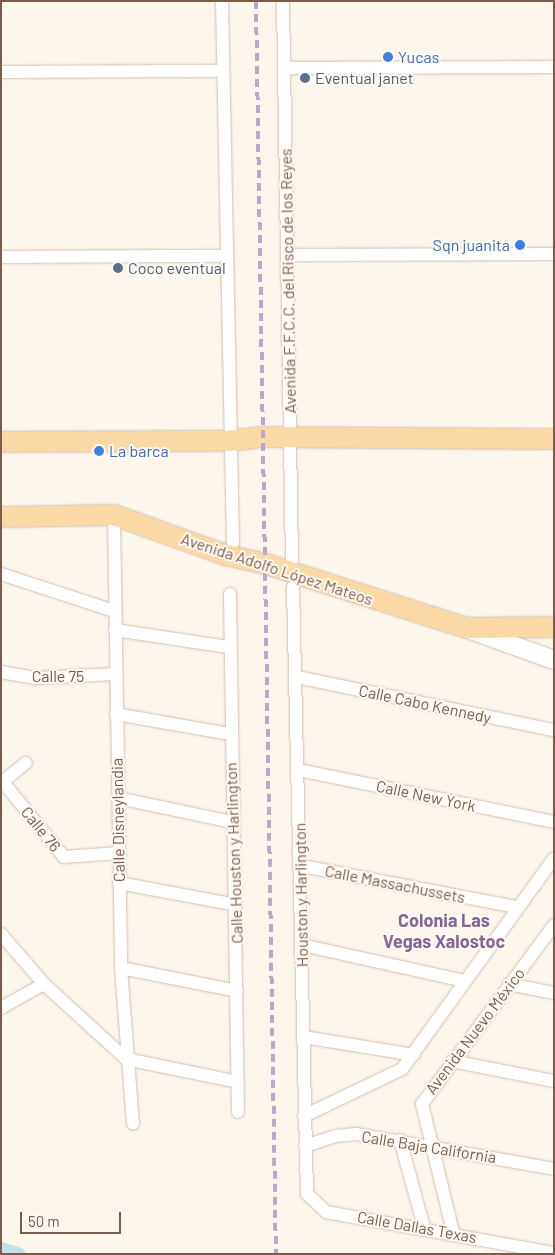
<!DOCTYPE html>
<meta charset="utf-8">
<style>
body{margin:0}
#map{position:relative;width:555px;height:1255px;overflow:hidden;background:#fdf6ec;font-family:Barlow,sans-serif}
div>[style]{position:absolute}
.canal>*{height:14px;margin:-7px;padding:0 7px;transform-origin:7px;border-radius:7px;background:#bfe3e8}
.roads{filter:drop-shadow(0 0 1px #d1beb0) drop-shadow(0 0 1px #d1beb0)}
.minor>*{height:12px;margin:-6px;padding:0 6px;transform-origin:6px;border-radius:6px;background:#fff}
.secondary>*{height:18px;margin:-9px;padding:0 9px;transform-origin:9px;border-radius:9px;background:#fff}
.primary>*{height:20px;margin:-10px;padding:0 10px;transform-origin:10px;border-radius:10px;background:#fbd9a5}
.rail>*{height:4px;margin-top:-2px;transform-origin:0;background:repeating-linear-gradient(90deg,#b9a8c9 0 8px,transparent 0 13px)}
.dots>*{width:14px;height:14px;translate:-50% -50%;box-sizing:border-box;border:2px solid #fffaf3;border-radius:50%}
span{translate:-50% -50%;white-space:nowrap;text-align:center;line-height:1.15;-webkit-text-stroke:4px #fffaf3;paint-order:stroke}
.shop-label{font-size:16px;color:#366cbe}
.left{translate:0 -50%;text-align:left}
.right{translate:-100% -50%;text-align:right}
.service-label{font-size:16px;color:#4e5e75}
.street-label{font-size:16px;color:#7a5c4d}
.neighbourhood-label{font-size:18px;color:#846695;font-weight:700}
.frame{position:absolute;inset:0;border:2px solid #7a5c4d;pointer-events:none}
.scale{position:absolute;left:20px;top:1212px;width:101px;height:22px;box-sizing:border-box;border:2px solid #7a5c4d;border-top:0;padding-left:6px;font-size:15px;line-height:18px;white-space:nowrap;color:#7a5c4d;-webkit-text-stroke:4px #fffaf3;paint-order:stroke}
</style>
<div id="map">
<div class="canal">
<div style="left:1px;top:1249px;width:18px;rotate:16deg"></div>
</div>
<div class="roads">
<div class="minor">
<div style="left:222px;top:1px;width:542px;rotate:88.84deg"></div>
<div style="left:283px;top:1px;width:560px;rotate:89.08deg"></div>
<div style="left:284px;top:68px;width:270px;rotate:-0.2deg"></div>
<div style="left:1px;top:72px;width:222px;rotate:-0.3deg"></div>
<div style="left:288px;top:255px;width:266px;rotate:-0.2deg"></div>
<div style="left:1px;top:257px;width:226px;rotate:-0.3deg"></div>
<div style="left:114px;top:515px;width:453px;rotate:89.1deg"></div>
<div style="left:121px;top:968px;width:156px;rotate:85.6deg"></div>
<div style="left:1px;top:574px;width:119px;rotate:18.1deg"></div>
<div style="left:293px;top:587px;width:607px;rotate:88.68deg"></div>
<div style="left:307px;top:1194px;width:26px;rotate:43deg"></div>
<div style="left:326px;top:1212px;width:232px;rotate:10.2deg"></div>
<div style="left:230px;top:594px;width:518px;rotate:89.12deg"></div>
<div style="left:115px;top:630px;width:114px;rotate:8.6deg"></div>
<div style="left:1px;top:672px;width:36px;rotate:10deg"></div>
<div style="left:36px;top:678px;width:79px;rotate:-2.9deg"></div>
<div style="left:297px;top:677px;width:262px;rotate:11.7deg"></div>
<div style="left:116px;top:714px;width:116px;rotate:10deg"></div>
<div style="left:299px;top:770px;width:260px;rotate:11.5deg"></div>
<div style="left:3px;top:782px;width:97px;rotate:50.9deg"></div>
<div style="left:64px;top:857px;width:54px;rotate:-4.2deg"></div>
<div style="left:1px;top:783px;width:32px;rotate:-39deg"></div>
<div style="left:118px;top:798px;width:116px;rotate:11.9deg"></div>
<div style="left:302px;top:866px;width:219px;rotate:10.8deg"></div>
<div style="left:119px;top:883px;width:119px;rotate:10.6deg"></div>
<div style="left:1px;top:934px;width:66px;rotate:49.3deg"></div>
<div style="left:44px;top:984px;width:111px;rotate:42.4deg"></div>
<div style="left:126px;top:1059px;width:114px;rotate:11.6deg"></div>
<div style="left:302px;top:945px;width:166px;rotate:12.5deg"></div>
<div style="left:121px;top:968px;width:118px;rotate:11.2deg"></div>
<div style="left:509px;top:984px;width:46px;rotate:11.3deg"></div>
<div style="left:1px;top:1008px;width:49px;rotate:-29.2deg"></div>
<div style="left:304px;top:1037px;width:111px;rotate:9.3deg"></div>
<div style="left:452px;top:1061px;width:104px;rotate:11.1deg"></div>
<div style="left:304px;top:1116px;width:109px;rotate:-25.6deg"></div>
<div style="left:402px;top:1069px;width:260px;rotate:-54.2deg"></div>
<div style="left:400px;top:1140px;width:90px;rotate:74.6deg"></div>
<div style="left:305px;top:1146px;width:33px;rotate:-18deg"></div>
<div style="left:336px;top:1136px;width:20px;rotate:-6deg"></div>
<div style="left:356px;top:1134px;width:201px;rotate:10deg"></div>
<div style="left:453px;top:1232px;width:132px;rotate:-103.6deg"></div>
<div style="left:422px;top:1104px;width:222px;rotate:-53.6deg"></div>
</div>
<div class="secondary">
<div style="left:471px;top:630px;width:88px;rotate:19.9deg"></div>
</div>
<div class="primary">
<div style="left:1px;top:442px;width:228px;rotate:-0.3deg"></div>
<div style="left:229px;top:441px;width:35px;rotate:-7deg"></div>
<div style="left:264px;top:437px;width:290px;rotate:0.4deg"></div>
<div style="left:1px;top:517px;width:113px;rotate:-1deg"></div>
<div style="left:114px;top:515px;width:119px;rotate:19.7deg"></div>
<div style="left:226px;top:555px;width:41px;rotate:12.7deg"></div>
<div style="left:266px;top:564px;width:210px;rotate:17.7deg"></div>
<div style="left:466px;top:628px;width:88px;rotate:-0.7deg"></div>
</div>
</div>
<div class="rail">
<div style="left:256px;top:1px;width:1253px;rotate:89.09deg"></div>
</div>
<div class="dots">
<div style="left:388px;top:57px;background:#3f7fe0"></div>
<div style="left:305px;top:78px;background:#5c6f8a"></div>
<div style="left:520px;top:245px;background:#3f7fe0"></div>
<div style="left:118px;top:268px;background:#5c6f8a"></div>
<div style="left:99px;top:451px;background:#3f7fe0"></div>
</div>
<div class="shop-label">
<span class="left" style="left:398px;top:57px">Yucas</span>
<span class="right" style="left:510px;top:245px">Sqn juanita</span>
<span class="left" style="left:109px;top:451px">La barca</span>
</div>
<div class="service-label">
<span class="left" style="left:315px;top:78px">Eventual janet</span>
<span class="left" style="left:128px;top:268px">Coco eventual</span>
</div>
<div class="street-label">
<span style="left:288px;top:281px;rotate:-91deg">Avenida F.F.C.C. del Risco de los Reyes</span>
<span style="left:277px;top:569px;rotate:18deg">Avenida Adolfo López Mateos</span>
<span style="left:58px;top:676px">Calle 75</span>
<span style="left:425px;top:704px;rotate:12deg">Calle Cabo Kennedy</span>
<span style="left:426px;top:796px;rotate:12deg">Calle New York</span>
<span style="left:118px;top:820px;rotate:-91deg">Calle Disneylandia</span>
<span style="left:41px;top:829px;rotate:51deg">Calle 76</span>
<span style="left:234px;top:853px;rotate:-92deg">Calle Houston y Harlington</span>
<span style="left:395px;top:884px;rotate:11deg">Calle Massachussets</span>
<span style="left:301px;top:895px;rotate:-91deg">Houston y Harlington</span>
<span style="left:475px;top:1031px;rotate:-53deg">Avenida Nuevo México</span>
<span style="left:429px;top:1147px;rotate:9deg">Calle Baja California</span>
<span style="left:417px;top:1227px;rotate:10deg">Calle Dallas Texas</span>
</div>
<div class="neighbourhood-label">
<span style="left:444px;top:931px">Colonia Las<br>Vegas Xalostoc</span>
</div>
<div class="frame"></div>
<div class="scale">50 m</div>
</div>
